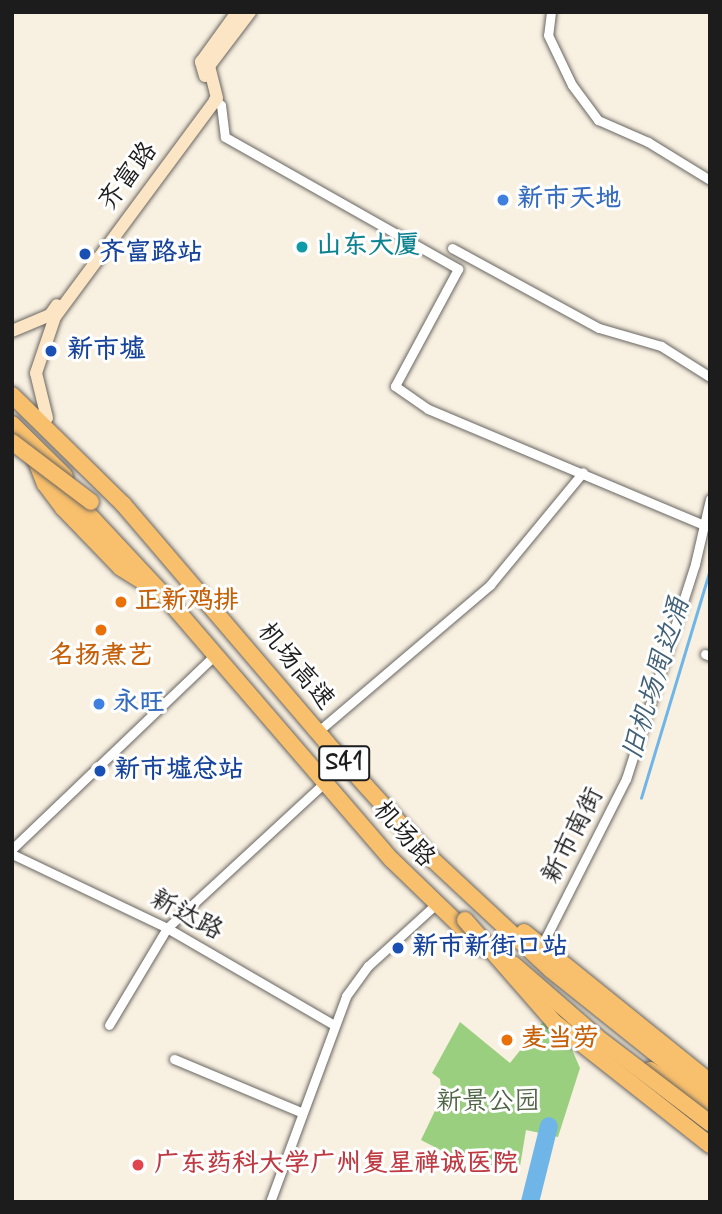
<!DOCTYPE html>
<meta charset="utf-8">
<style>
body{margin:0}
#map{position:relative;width:722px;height:1214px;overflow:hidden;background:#f8f0e1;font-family:Mynerve,"LXGW WenKai TC",sans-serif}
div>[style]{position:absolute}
.green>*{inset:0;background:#9acf80}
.stream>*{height:2.5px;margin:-1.25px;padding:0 1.25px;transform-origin:1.25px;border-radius:1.25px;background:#70b5e7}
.river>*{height:18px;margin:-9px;padding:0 9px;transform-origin:9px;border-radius:9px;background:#70b5e7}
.roads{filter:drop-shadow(0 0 2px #696661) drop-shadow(0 0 2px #696661)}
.street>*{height:9px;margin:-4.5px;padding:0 4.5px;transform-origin:4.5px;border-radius:4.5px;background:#fff}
.secondary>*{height:12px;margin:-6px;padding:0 6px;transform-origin:6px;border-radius:6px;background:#fce5c4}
.highway>*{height:16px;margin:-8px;padding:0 8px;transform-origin:8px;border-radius:8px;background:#f8bf6c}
.bridges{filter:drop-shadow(0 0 2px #696661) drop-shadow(0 0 2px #696661)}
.highway-bridge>*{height:16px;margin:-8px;padding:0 8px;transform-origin:8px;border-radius:8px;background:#f8bf6c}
.dots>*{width:19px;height:19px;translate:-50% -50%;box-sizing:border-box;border:4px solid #fff;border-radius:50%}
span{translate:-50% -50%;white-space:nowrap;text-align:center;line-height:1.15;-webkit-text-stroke:6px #fff;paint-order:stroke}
.shield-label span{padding:2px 5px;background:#fff;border:2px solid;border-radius:5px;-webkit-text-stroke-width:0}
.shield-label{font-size:24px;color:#1c1c1c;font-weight:700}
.street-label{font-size:26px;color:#1c1c1c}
.shop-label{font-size:26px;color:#366cbe;font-weight:700}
.left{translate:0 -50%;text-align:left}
.culture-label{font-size:26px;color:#0d838f;font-weight:700}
.transit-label{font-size:26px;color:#164399;font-weight:700}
.food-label{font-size:26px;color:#c56008;font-weight:700}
.park-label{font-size:26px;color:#4e6444}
.health-label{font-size:26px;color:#be3a42;font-weight:700}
.water-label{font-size:28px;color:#426177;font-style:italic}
.frame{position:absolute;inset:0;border:14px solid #1c1c1c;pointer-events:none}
</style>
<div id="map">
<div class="green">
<div style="clip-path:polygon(554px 1008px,580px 1068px,558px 1137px,526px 1130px,519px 1172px,505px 1172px,475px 1156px,454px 1157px,421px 1140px,442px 1096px,440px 1079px,432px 1073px,460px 1022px,510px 1063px)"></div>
</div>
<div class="stream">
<div style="left:641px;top:798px;width:238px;rotate:-73.2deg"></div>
</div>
<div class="river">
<div style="left:530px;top:1202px;width:78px;rotate:-76deg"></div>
</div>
<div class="roads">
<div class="street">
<div style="left:551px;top:12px;width:23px;rotate:97deg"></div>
<div style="left:548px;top:35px;width:55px;rotate:64.4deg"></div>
<div style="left:572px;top:85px;width:44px;rotate:53.4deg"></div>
<div style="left:598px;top:120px;width:55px;rotate:23.7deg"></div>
<div style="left:648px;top:142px;width:73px;rotate:31.5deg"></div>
<div style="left:213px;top:99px;width:10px;rotate:37deg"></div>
<div style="left:221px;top:105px;width:32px;rotate:83deg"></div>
<div style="left:225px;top:137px;width:268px;rotate:29.5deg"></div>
<div style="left:458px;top:269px;width:133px;rotate:118.3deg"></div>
<div style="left:395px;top:386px;width:40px;rotate:34.9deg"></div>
<div style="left:428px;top:409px;width:299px;rotate:22.8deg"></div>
<div style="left:452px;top:248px;width:167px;rotate:28.6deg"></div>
<div style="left:599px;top:328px;width:65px;rotate:16.2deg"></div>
<div style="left:661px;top:346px;width:58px;rotate:32.3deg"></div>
<div style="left:705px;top:654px;width:5px;rotate:22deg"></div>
<div style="left:322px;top:728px;width:221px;rotate:-40.4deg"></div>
<div style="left:490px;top:585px;width:146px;rotate:-50.5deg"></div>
<div style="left:12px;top:849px;width:281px;rotate:-43.7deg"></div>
<div style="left:12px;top:854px;width:172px;rotate:25.5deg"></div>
<div style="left:167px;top:928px;width:193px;rotate:30.1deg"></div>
<div style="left:541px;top:947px;width:188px;rotate:-63.2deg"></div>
<div style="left:626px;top:779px;width:226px;rotate:-72.2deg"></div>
<div style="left:695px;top:564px;width:67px;rotate:-77deg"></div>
<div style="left:109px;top:1025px;width:113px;rotate:-59.1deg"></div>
<div style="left:167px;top:928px;width:212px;rotate:-42.7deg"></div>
<div style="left:174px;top:1059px;width:138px;rotate:22.7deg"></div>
<div style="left:270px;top:1202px;width:220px;rotate:-69.7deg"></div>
<div style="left:346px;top:996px;width:37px;rotate:-54deg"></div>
<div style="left:368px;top:966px;width:91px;rotate:-42.3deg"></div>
</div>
<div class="secondary">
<div style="left:205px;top:76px;width:15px;rotate:-106deg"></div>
<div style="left:201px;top:62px;width:62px;rotate:-54.2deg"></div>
<div style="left:12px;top:331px;width:41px;rotate:-22.8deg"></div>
<div style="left:50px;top:315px;width:12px;rotate:-55deg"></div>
<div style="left:47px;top:418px;width:46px;rotate:-103.7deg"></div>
<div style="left:36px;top:373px;width:59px;rotate:-71.3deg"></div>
<div style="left:55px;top:317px;width:272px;rotate:-53.5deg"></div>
<div style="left:217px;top:98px;width:33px;rotate:-104deg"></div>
<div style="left:209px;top:66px;width:68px;rotate:-52.8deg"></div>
</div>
<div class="highway">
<div style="left:12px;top:395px;width:156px;rotate:44.5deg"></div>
<div style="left:123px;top:504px;width:314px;rotate:49.5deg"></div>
<div style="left:327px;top:743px;width:156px;rotate:47.8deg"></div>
<div style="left:432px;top:859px;width:163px;rotate:43deg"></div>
<div style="left:551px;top:970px;width:203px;rotate:38.6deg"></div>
<div style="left:12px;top:424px;width:74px;rotate:44.5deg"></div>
<div style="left:34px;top:456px;width:30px;rotate:69deg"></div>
<div style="left:45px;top:484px;width:30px;rotate:53deg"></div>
<div style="left:63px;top:508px;width:83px;rotate:46deg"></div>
<div style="left:121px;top:568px;width:36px;rotate:32deg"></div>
<div style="left:65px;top:489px;width:142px;rotate:47deg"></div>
<div style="left:162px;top:593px;width:352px;rotate:49.3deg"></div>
<div style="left:392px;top:860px;width:127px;rotate:44deg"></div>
<div style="left:524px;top:932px;width:239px;rotate:38.9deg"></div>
<div style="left:650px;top:1070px;width:72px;rotate:33deg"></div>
</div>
</div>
<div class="bridges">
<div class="highway-bridge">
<div style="left:12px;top:442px;width:99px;rotate:37.2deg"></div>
<div style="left:465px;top:920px;width:135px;rotate:48.9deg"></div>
<div style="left:554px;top:1022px;width:199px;rotate:38.3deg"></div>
<div style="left:513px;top:964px;width:111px;rotate:41deg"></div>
<div style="left:597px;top:1037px;width:142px;rotate:37.3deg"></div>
</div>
</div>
<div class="dots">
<div style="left:503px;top:200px;background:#3f7fe0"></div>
<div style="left:302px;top:247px;background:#0f9aa8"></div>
<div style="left:85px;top:254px;background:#1a4fb4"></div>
<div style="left:51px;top:351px;background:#1a4fb4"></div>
<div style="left:121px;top:602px;background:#e8710a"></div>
<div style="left:101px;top:630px;background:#e8710a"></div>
<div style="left:99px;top:704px;background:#3f7fe0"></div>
<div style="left:100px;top:771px;background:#1a4fb4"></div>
<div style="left:398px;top:948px;background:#1a4fb4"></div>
<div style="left:507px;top:1040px;background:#e8710a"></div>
<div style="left:138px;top:1165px;background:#e0444e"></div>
</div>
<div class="shield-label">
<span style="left:344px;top:763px">S41</span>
</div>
<div class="street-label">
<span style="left:129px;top:177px;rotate:-53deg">齐富路</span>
<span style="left:295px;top:667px;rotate:50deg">机场高速</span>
<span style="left:403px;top:835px;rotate:48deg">机场路</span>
<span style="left:574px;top:836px;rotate:-63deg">新市南街</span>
<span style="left:186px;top:916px;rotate:28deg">新达路</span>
</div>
<div class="shop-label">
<span class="left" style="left:517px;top:200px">新市天地</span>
<span class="left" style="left:113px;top:704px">永旺</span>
</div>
<div class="culture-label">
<span class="left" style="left:316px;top:247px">山东大厦</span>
</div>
<div class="transit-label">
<span class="left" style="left:99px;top:254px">齐富路站</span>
<span class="left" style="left:67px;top:351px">新市墟</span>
<span class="left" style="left:114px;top:771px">新市墟总站</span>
<span class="left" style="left:412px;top:948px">新市新街口站</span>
</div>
<div class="food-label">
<span class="left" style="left:135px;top:602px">正新鸡排</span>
<span style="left:101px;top:657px">名扬煮艺</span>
<span class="left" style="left:521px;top:1040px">麦当劳</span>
</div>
<div class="park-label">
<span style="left:488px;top:1103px">新景公园</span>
</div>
<div class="health-label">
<span class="left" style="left:154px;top:1165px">广东药科大学广州复星禅诚医院</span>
</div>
<div class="water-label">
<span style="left:657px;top:679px;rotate:-73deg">旧机场周边涌</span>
</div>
<div class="frame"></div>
</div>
